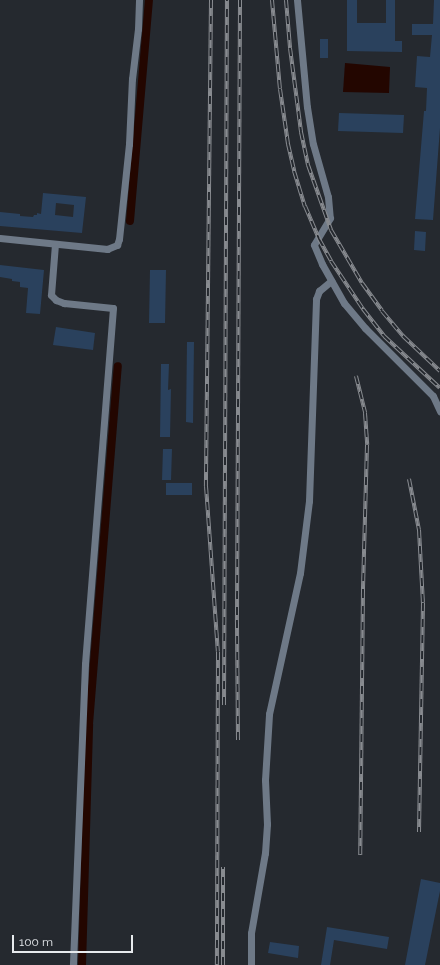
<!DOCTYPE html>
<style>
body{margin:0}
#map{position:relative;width:440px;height:965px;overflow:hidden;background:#25292f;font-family:Raleway,sans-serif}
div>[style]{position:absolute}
.water>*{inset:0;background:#230600}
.canal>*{height:8px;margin:-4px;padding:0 4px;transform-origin:4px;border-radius:4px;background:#230600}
.building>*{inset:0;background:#2a415d}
.minor>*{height:7px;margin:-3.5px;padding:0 3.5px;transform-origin:3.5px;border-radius:3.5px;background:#6e7987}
.rail>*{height:4px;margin-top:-2px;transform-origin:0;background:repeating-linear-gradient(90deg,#25292f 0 8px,#888b90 0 16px);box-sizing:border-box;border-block:1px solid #888b90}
span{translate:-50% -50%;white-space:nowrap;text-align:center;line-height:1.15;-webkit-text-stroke:3px #25292f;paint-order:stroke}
.scale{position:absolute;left:12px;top:935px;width:121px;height:18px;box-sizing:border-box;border:2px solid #e7eaed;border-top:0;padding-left:5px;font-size:12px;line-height:14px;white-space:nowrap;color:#e7eaed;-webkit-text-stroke:3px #25292f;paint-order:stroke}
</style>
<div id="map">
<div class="water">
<div style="clip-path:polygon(345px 63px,390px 67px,389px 93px,343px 92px)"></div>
</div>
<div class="canal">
<div style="left:130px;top:221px;width:222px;rotate:-85.1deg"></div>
<div style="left:82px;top:965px;width:241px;rotate:-88.3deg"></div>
<div style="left:89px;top:724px;width:359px;rotate:-85.4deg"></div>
</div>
<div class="building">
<div style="clip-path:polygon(347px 0,357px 0,357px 23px,386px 23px,386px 0,395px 0,395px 41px,402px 41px,402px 52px,347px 51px)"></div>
<div style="clip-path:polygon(434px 0,440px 0,440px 128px,433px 220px,415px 219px,424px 111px,426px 111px,427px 88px,415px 87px,417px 56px,430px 57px,432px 35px,412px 35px,412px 24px,433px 24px)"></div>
<div style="clip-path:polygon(320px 39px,328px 39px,328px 58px,320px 58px)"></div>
<div style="clip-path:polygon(339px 113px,404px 115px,403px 133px,338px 131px)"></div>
<div style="clip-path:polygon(evenodd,43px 193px,86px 197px,82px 233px,0 226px,0 212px,20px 214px,20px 216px,33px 217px,34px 215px,37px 215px,37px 213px,41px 214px,43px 193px,56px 203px,74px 205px,73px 217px,55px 215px,56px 203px)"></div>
<div style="clip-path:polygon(415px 231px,426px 232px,425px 251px,414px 250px)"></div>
<div style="clip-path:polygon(0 265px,44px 270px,40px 314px,26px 313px,28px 288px,20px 287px,20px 282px,12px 281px,12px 279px,0 277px)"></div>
<div style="clip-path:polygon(150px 270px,166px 270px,165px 323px,149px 323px)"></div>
<div style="clip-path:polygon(56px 327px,95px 333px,93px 350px,53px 345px)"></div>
<div style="clip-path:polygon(187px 342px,194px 342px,193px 423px,186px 422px)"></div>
<div style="clip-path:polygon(161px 364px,169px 364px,168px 390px,171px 389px,170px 437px,160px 437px)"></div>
<div style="clip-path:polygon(163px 449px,172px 449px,171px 480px,162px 480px)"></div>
<div style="clip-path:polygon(166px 483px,192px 483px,192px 495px,166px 495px)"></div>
<div style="clip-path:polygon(421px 879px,440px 883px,440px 891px,425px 965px,405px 965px)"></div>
<div style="clip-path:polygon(327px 927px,389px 937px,387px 949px,334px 940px,330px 965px,321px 965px)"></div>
<div style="clip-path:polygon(270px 942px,299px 946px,298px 958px,268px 953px)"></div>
</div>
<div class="minor">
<div style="left:297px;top:0;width:107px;rotate:84.7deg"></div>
<div style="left:307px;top:107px;width:37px;rotate:81deg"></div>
<div style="left:313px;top:144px;width:55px;rotate:74.2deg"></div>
<div style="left:328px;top:197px;width:21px;rotate:85deg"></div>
<div style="left:330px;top:218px;width:31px;rotate:121deg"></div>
<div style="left:314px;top:245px;width:21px;rotate:67deg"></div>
<div style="left:322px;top:264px;width:45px;rotate:60.6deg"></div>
<div style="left:344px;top:303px;width:33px;rotate:50deg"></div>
<div style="left:365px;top:328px;width:96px;rotate:45deg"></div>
<div style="left:433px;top:396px;width:17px;rotate:65deg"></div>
<div style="left:0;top:238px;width:108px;rotate:5.9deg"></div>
<div style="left:107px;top:249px;width:11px;rotate:-22deg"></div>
<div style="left:117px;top:245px;width:6px;rotate:-72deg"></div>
<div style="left:119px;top:239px;width:96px;rotate:-84deg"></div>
<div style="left:129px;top:144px;width:65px;rotate:-87.4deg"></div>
<div style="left:132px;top:79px;width:50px;rotate:-83.2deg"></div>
<div style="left:138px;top:29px;width:29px;rotate:-88deg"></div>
<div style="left:55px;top:244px;width:51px;rotate:94.5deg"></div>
<div style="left:51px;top:295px;width:7px;rotate:45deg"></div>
<div style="left:56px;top:300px;width:9px;rotate:21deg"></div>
<div style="left:64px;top:303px;width:49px;rotate:5.8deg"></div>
<div style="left:113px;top:308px;width:357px;rotate:94.5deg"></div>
<div style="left:85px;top:664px;width:301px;rotate:92.3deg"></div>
<div style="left:251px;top:965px;width:32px;rotate:-90deg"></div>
<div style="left:251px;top:933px;width:81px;rotate:-80.1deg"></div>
<div style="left:265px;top:853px;width:29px;rotate:-86deg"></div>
<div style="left:267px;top:824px;width:44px;rotate:-92.6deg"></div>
<div style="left:265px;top:780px;width:66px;rotate:-86.5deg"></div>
<div style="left:269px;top:714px;width:144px;rotate:-77.6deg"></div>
<div style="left:300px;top:573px;width:73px;rotate:-82.9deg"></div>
<div style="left:309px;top:501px;width:202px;rotate:-88deg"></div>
<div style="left:316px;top:299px;width:9px;rotate:-69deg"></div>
<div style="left:319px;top:291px;width:16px;rotate:-40deg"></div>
</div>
<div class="rail">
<div style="left:211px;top:0;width:486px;rotate:90.6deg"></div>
<div style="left:206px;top:486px;width:166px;rotate:85.9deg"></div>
<div style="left:218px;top:652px;width:313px;rotate:90.2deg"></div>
<div style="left:272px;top:0;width:89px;rotate:84.9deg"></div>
<div style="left:280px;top:89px;width:56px;rotate:81.7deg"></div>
<div style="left:288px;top:144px;width:28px;rotate:77deg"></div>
<div style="left:294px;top:171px;width:37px;rotate:73deg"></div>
<div style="left:305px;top:206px;width:36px;rotate:67deg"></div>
<div style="left:319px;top:239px;width:25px;rotate:61deg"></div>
<div style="left:331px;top:261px;width:58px;rotate:56.3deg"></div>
<div style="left:363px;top:309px;width:34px;rotate:52deg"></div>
<div style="left:384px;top:336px;width:76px;rotate:42.9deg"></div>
<div style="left:286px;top:0;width:48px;rotate:85.2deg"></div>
<div style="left:290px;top:48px;width:85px;rotate:82.5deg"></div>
<div style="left:301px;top:132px;width:34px;rotate:78deg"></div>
<div style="left:308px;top:165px;width:69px;rotate:70.5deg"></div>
<div style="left:331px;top:230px;width:61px;rotate:59.7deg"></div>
<div style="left:362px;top:283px;width:34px;rotate:54deg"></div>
<div style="left:382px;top:311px;width:33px;rotate:50deg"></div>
<div style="left:403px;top:336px;width:51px;rotate:43.4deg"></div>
<div style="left:356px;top:376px;width:38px;rotate:76deg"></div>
<div style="left:365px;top:413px;width:32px;rotate:86deg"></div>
<div style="left:367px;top:445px;width:145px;rotate:91.6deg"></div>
<div style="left:363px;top:590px;width:265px;rotate:90.6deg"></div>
<div style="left:409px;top:479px;width:52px;rotate:78.9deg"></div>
<div style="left:419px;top:530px;width:73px;rotate:86.9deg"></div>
<div style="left:423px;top:603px;width:229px;rotate:91deg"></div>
<div style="left:224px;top:705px;width:705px;rotate:-89.76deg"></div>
<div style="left:238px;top:740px;width:125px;rotate:-90.5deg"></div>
<div style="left:237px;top:615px;width:615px;rotate:-89.72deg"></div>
<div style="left:223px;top:965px;width:98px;rotate:-90deg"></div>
</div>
<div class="scale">100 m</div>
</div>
